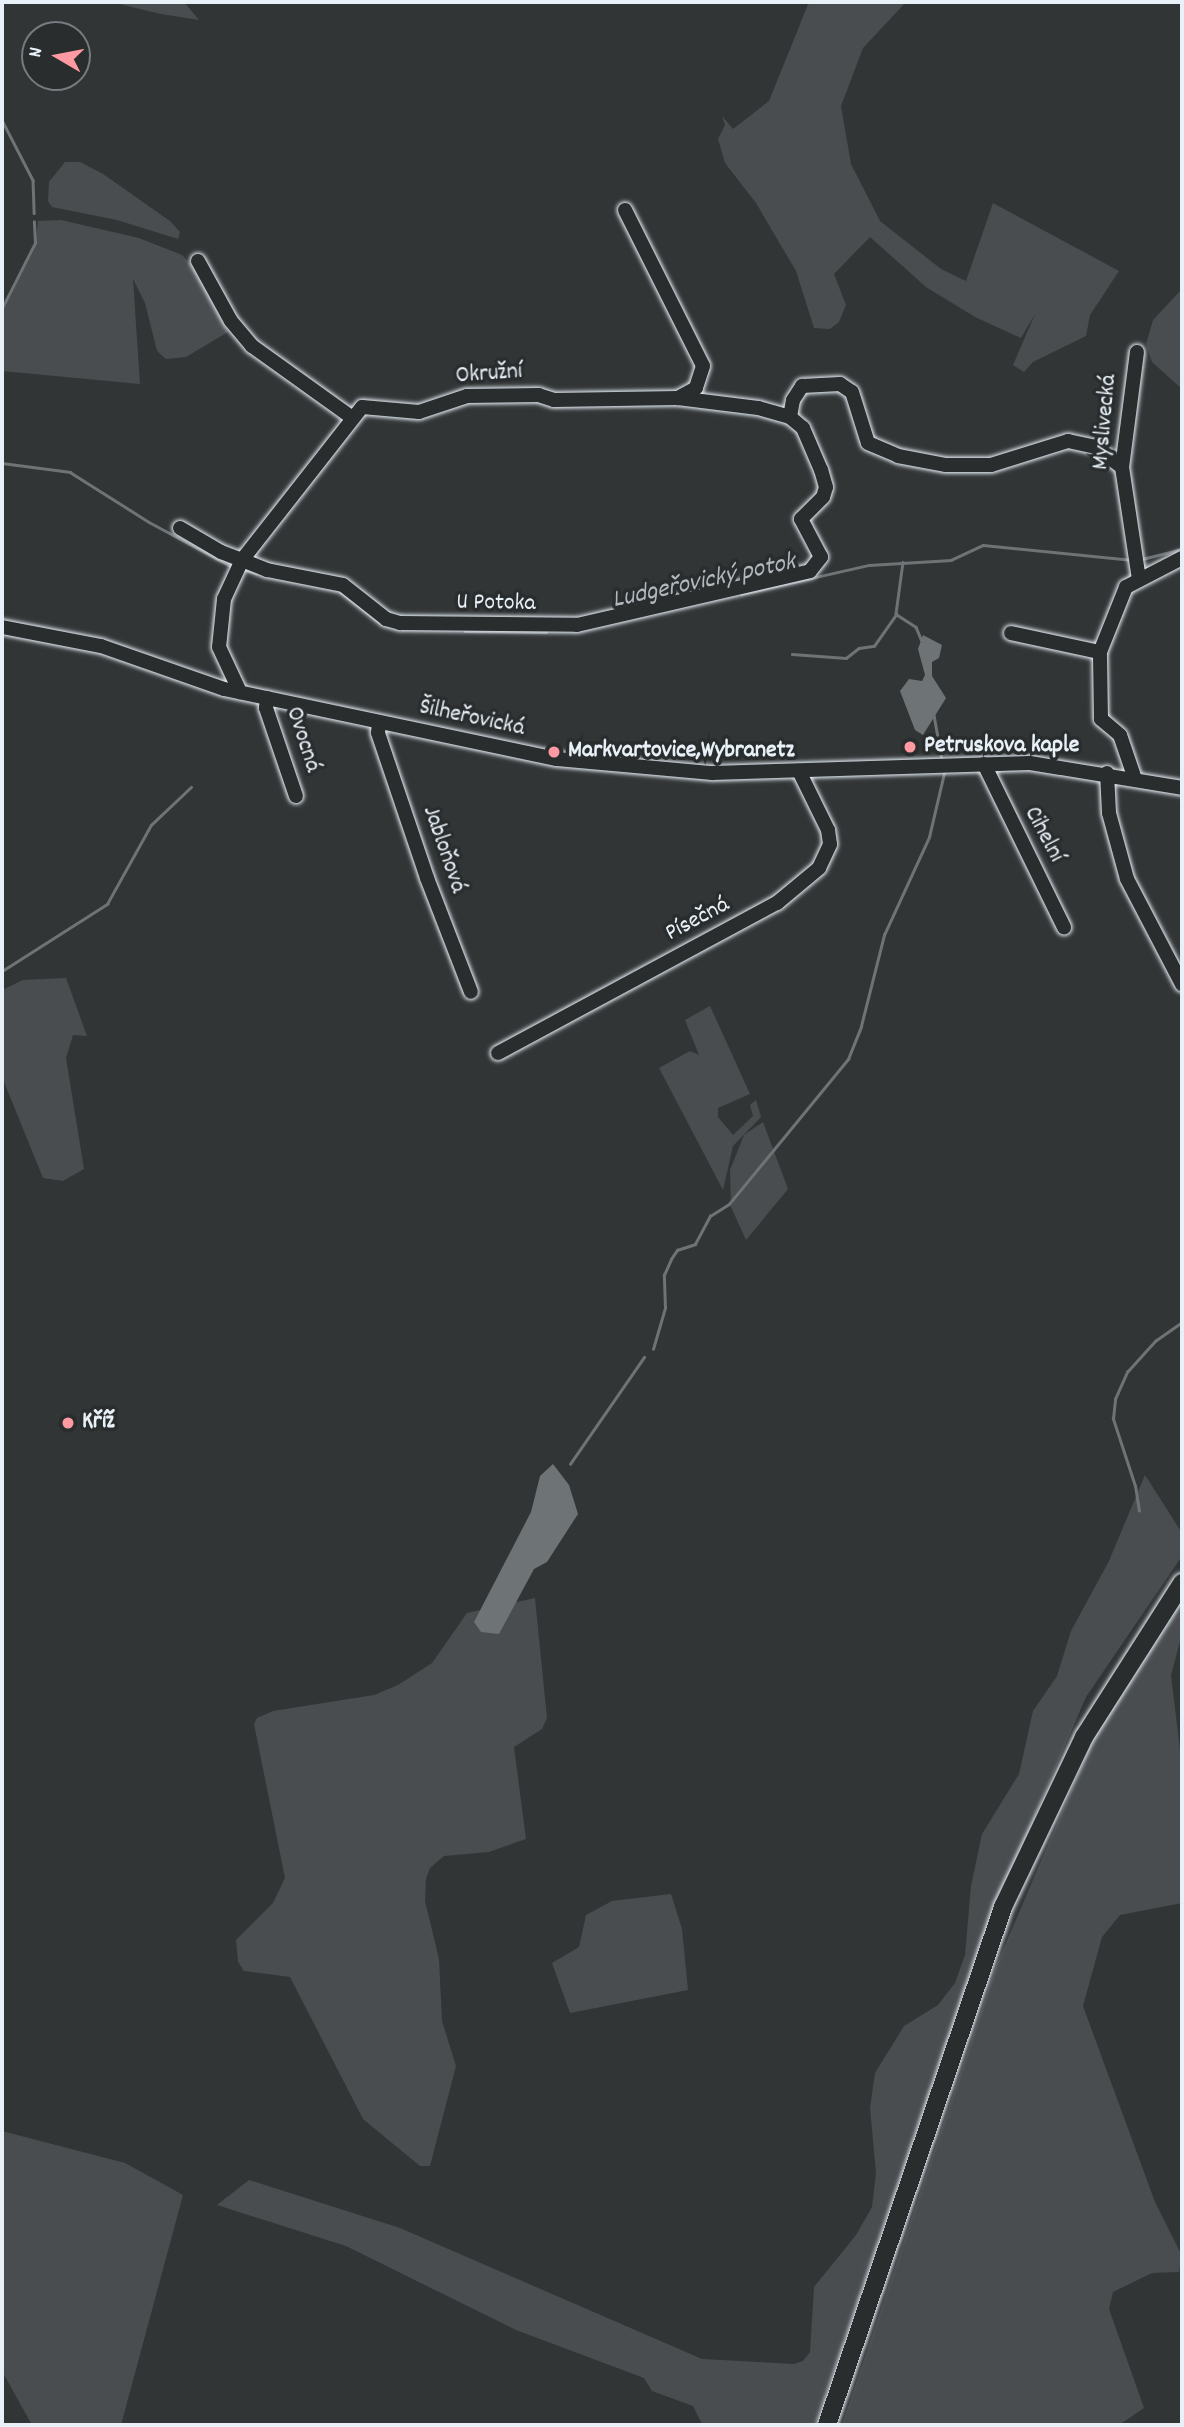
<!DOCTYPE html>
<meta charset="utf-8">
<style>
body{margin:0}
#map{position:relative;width:1184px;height:2427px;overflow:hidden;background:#323536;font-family:Dekko,sans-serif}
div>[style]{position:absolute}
.green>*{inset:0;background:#494d4f}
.water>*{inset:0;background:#6e7376}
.stream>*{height:2.5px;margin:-1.25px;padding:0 1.25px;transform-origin:1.25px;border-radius:1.25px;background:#6e7376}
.roads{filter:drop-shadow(0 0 2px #e8f1f8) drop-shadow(0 0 2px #e8f1f8)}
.minor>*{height:14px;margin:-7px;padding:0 7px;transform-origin:7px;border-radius:7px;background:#2a2d2e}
.major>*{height:18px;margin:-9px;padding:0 9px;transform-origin:9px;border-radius:9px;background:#2a2d2e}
.dots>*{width:19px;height:19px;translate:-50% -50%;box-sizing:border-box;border:4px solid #2a2d2e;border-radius:50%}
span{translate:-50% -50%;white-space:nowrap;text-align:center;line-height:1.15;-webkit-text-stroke:7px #2a2d2e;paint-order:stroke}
.street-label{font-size:24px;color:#e8f1f8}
.poi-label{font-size:24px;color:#e8f1f8;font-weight:700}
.left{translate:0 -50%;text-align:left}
.water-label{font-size:26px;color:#b1b8be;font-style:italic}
.frame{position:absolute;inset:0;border:4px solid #e8f1f8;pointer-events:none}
.north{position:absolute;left:21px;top:21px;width:70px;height:70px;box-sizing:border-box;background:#2a2d2e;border:2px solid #767b7f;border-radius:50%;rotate:280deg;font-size:19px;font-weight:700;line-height:28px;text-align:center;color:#e8f1f8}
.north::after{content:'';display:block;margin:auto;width:24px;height:32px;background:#ff9aa2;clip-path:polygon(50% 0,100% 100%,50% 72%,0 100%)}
</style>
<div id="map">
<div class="green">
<div style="clip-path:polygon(111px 2px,184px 2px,199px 20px,161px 14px)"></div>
<div style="clip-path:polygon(809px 2px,906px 2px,863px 48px,841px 106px,851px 164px,880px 221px,941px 269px,966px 281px,993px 203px,1119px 271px,1090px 315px,1086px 336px,1033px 362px,1024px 372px,1013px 365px,1035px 314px,1021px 338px,975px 317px,926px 287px,870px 237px,834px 274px,846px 305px,839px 322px,830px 329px,814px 328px,796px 271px,756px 203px,725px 163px,718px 139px,725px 125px,722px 116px,733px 129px,769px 101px)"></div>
<div style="clip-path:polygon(65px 162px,80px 162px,103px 174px,170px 221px,180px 232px,178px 239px,117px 220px,52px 207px,48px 201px,49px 182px)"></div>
<div style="clip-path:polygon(61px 220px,139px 238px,182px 255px,194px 267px,228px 332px,186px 357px,166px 359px,157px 351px,145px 303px,133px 279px,140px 384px,2px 371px,2px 311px,35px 248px,38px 221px)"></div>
<div style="clip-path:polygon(1182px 289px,1182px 389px,1152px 362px,1146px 344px,1153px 320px)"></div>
<div style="clip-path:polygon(66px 978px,87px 1036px,73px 1035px,66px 1058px,84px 1169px,63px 1181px,43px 1178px,2px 1077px,2px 990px,23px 980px)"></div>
<div style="clip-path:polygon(710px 1006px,750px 1094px,718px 1108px,718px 1117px,733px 1135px,753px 1116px,750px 1105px,756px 1100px,761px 1117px,733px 1146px,723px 1190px,659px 1068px,690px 1051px,699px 1055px,685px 1020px)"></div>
<div style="clip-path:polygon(763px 1122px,788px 1189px,746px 1240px,731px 1207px,730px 1170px,744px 1135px)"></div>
<div style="clip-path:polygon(1145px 1475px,1182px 1533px,1182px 1556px,1086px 1697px,983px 1936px,815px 2425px,702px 2424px,693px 2406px,652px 2391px,644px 2378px,516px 2330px,346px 2246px,217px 2205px,249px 2180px,400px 2228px,702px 2359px,794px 2364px,803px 2361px,810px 2352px,814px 2287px,856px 2235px,872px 2207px,876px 2173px,870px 2108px,875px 2073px,904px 2026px,938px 2005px,955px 1983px,965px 1955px,971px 1886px,982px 1834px,1019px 1774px,1033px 1711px,1057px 1676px,1071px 1631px,1109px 1561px)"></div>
<div style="clip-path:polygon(535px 1598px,547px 1718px,542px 1729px,514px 1747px,526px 1839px,489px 1852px,444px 1856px,430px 1868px,426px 1879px,425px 1901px,439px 1959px,442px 2021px,456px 2066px,430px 2166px,420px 2166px,363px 2119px,290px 1977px,244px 1971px,238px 1962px,236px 1940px,273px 1903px,285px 1878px,254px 1724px,257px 1718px,273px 1711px,374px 1695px,398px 1685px,432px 1663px,467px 1613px)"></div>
<div style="clip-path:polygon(1182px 1598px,1182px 1634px,1171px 1675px,1182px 1766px,1182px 1903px,1120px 1915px,1102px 1937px,1083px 2006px,1155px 2202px,1182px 2256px,1179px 2272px,1152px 2273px,1113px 2292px,1109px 2309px,1144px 2408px,1119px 2425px,842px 2425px,997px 1964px,1104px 1714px)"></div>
<div style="clip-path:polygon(671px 1894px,682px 1929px,688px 1990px,570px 2013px,552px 1963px,579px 1947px,586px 1915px,612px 1901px)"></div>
<div style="clip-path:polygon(2px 2131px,125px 2163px,183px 2195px,121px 2425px,32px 2425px,2px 2371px)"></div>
</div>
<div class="water">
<div style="clip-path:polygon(923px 635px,942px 645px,939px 658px,932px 662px,932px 676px,946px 698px,923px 735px,915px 730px,900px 691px,909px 679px,922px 681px,925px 675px,918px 649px)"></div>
<div style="clip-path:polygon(553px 1464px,569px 1485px,578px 1514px,547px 1562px,534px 1569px,499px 1634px,481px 1632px,474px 1622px,531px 1512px,540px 1476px)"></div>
</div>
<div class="stream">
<div style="left:2px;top:120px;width:68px;rotate:62.7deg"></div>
<div style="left:33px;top:180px;width:33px;rotate:88deg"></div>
<div style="left:2px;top:308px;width:73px;rotate:-63.1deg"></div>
<div style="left:35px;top:243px;width:21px;rotate:-93deg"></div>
<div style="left:2px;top:463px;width:69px;rotate:7.5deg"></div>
<div style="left:70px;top:472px;width:93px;rotate:32.3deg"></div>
<div style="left:149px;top:522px;width:95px;rotate:28.2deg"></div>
<div style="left:1142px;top:559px;width:41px;rotate:-14deg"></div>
<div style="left:903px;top:562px;width:52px;rotate:97.7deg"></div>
<div style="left:896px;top:614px;width:24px;rotate:33deg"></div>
<div style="left:916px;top:627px;width:15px;rotate:67deg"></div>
<div style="left:242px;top:569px;width:15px;rotate:16deg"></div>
<div style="left:341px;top:592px;width:52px;rotate:38deg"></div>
<div style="left:741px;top:594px;width:131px;rotate:-12.8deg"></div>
<div style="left:869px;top:565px;width:82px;rotate:-3.5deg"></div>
<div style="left:951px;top:560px;width:35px;rotate:-25deg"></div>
<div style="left:983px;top:545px;width:150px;rotate:5.7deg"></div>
<div style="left:465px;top:631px;width:81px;rotate:0.7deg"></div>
<div style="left:792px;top:654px;width:54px;rotate:4.2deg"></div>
<div style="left:846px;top:658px;width:16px;rotate:-38deg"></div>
<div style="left:859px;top:648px;width:15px;rotate:-8deg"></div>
<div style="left:874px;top:646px;width:39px;rotate:-55deg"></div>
<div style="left:934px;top:715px;width:46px;rotate:79.9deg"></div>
<div style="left:2px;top:971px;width:125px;rotate:-32.5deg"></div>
<div style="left:107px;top:904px;width:90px;rotate:-60.9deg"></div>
<div style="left:151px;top:825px;width:55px;rotate:-43.5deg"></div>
<div style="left:653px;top:1349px;width:43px;rotate:-73.7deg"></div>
<div style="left:665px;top:1308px;width:33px;rotate:-92deg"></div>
<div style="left:664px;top:1275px;width:17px;rotate:-66deg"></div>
<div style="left:671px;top:1259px;width:11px;rotate:-56deg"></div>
<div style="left:677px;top:1250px;width:19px;rotate:-18deg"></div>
<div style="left:695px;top:1244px;width:32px;rotate:-62deg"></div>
<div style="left:710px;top:1216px;width:22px;rotate:-32deg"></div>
<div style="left:729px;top:1204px;width:188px;rotate:-50.6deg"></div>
<div style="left:848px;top:1059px;width:35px;rotate:-68deg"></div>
<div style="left:861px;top:1026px;width:94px;rotate:-75.8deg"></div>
<div style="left:884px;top:935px;width:108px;rotate:-65.3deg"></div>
<div style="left:929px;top:837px;width:66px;rotate:-76.8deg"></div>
<div style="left:570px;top:1464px;width:130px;rotate:-55.3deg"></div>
<div style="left:1139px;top:1511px;width:25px;rotate:-99deg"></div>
<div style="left:1135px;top:1486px;width:71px;rotate:-108.2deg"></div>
<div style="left:1113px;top:1419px;width:20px;rotate:-84deg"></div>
<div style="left:1115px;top:1399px;width:30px;rotate:-66deg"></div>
<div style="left:1127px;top:1372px;width:42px;rotate:-47.9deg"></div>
<div style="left:1155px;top:1341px;width:33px;rotate:-35deg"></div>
</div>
<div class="roads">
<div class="minor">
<div style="left:625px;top:210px;width:174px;rotate:63.4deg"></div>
<div style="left:703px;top:366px;width:23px;rotate:108deg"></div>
<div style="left:696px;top:388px;width:21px;rotate:151deg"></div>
<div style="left:198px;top:261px;width:68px;rotate:61.2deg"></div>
<div style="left:231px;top:321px;width:33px;rotate:50deg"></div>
<div style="left:252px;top:346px;width:122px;rotate:35.6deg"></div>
<div style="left:1137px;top:352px;width:116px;rotate:97.4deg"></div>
<div style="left:1122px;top:467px;width:113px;rotate:81.4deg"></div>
<div style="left:790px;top:417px;width:17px;rotate:-80deg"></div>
<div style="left:793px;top:400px;width:17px;rotate:-57deg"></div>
<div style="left:802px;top:386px;width:38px;rotate:-3deg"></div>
<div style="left:840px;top:384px;width:14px;rotate:34deg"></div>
<div style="left:852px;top:392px;width:53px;rotate:72.6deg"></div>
<div style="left:868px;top:443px;width:33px;rotate:23deg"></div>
<div style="left:898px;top:456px;width:49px;rotate:10.6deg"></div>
<div style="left:946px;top:465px;width:45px"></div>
<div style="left:991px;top:465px;width:81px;rotate:-17.3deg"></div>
<div style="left:1068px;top:441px;width:29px;rotate:12deg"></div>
<div style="left:1096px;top:447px;width:33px;rotate:38deg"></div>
<div style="left:180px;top:528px;width:48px;rotate:30.3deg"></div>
<div style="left:221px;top:552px;width:22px;rotate:21deg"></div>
<div style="left:242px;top:560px;width:27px;rotate:22deg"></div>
<div style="left:267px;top:570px;width:77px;rotate:11.2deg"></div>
<div style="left:343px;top:585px;width:55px;rotate:38.3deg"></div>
<div style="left:386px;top:619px;width:15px;rotate:16deg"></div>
<div style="left:400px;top:623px;width:177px;rotate:0.6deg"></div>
<div style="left:577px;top:625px;width:239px;rotate:-13deg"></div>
<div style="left:810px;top:571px;width:18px;rotate:-52deg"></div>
<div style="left:821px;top:557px;width:43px;rotate:-117.8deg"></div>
<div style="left:801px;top:519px;width:31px;rotate:-45deg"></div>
<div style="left:823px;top:497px;width:10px;rotate:-73deg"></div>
<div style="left:826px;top:487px;width:18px;rotate:-106deg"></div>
<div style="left:821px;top:470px;width:46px;rotate:-113.2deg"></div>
<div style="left:803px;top:428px;width:17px;rotate:-140deg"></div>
<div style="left:790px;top:417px;width:33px;rotate:-164deg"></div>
<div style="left:758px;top:408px;width:81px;rotate:-172.9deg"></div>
<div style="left:678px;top:398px;width:124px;rotate:179.1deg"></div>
<div style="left:554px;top:400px;width:16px;rotate:-162deg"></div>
<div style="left:539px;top:395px;width:72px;rotate:179.2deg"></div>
<div style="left:467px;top:396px;width:51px;rotate:161.6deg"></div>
<div style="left:419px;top:412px;width:57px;rotate:-175deg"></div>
<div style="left:362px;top:407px;width:194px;rotate:128.1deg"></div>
<div style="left:242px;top:560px;width:43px;rotate:114.8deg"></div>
<div style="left:224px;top:599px;width:48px;rotate:95.9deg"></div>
<div style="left:219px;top:647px;width:50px;rotate:65deg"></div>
<div style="left:2px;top:627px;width:101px;rotate:10.9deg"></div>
<div style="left:101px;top:646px;width:130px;rotate:19.3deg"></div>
<div style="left:224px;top:689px;width:340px;rotate:11.9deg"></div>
<div style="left:557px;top:759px;width:156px;rotate:5.2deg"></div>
<div style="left:712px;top:773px;width:318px;rotate:-1.8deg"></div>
<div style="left:1030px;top:763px;width:154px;rotate:9.3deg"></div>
<div style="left:1011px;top:633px;width:91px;rotate:12.1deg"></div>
<div style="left:267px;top:698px;width:10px;rotate:96deg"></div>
<div style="left:266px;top:708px;width:93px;rotate:71.2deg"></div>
<div style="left:379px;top:722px;width:11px;rotate:95deg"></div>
<div style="left:378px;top:733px;width:153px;rotate:71.3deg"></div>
<div style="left:427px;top:878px;width:122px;rotate:68.9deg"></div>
<div style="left:984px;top:764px;width:182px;rotate:63.9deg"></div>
<div style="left:1107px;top:773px;width:40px;rotate:87.1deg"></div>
<div style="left:1109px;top:813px;width:68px;rotate:74.7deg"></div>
<div style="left:1127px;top:879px;width:119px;rotate:62.4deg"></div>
<div style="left:1135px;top:779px;width:46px;rotate:-108.8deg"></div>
<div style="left:1120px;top:735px;width:25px;rotate:-140deg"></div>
<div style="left:1101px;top:719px;width:67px;rotate:-90.9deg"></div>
<div style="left:1100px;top:652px;width:70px;rotate:-68.2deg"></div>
<div style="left:1126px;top:587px;width:63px;rotate:-27.4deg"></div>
<div style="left:498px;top:1053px;width:317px;rotate:-28.3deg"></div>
<div style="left:777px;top:903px;width:55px;rotate:-39.8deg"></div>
<div style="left:819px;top:868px;width:26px;rotate:-65deg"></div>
<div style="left:830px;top:844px;width:14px;rotate:-98deg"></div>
<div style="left:828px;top:830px;width:66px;rotate:-116.2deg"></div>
</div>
<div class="major">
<div style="left:827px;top:2425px;width:547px;rotate:-71.23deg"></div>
<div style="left:1003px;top:1907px;width:188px;rotate:-64.5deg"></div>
<div style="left:1084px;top:1737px;width:183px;rotate:-57.5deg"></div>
</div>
</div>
<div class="dots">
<div style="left:910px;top:747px;background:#ff9aa2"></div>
<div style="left:554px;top:752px;background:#ff9aa2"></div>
<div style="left:68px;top:1423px;background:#ff9aa2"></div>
</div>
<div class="street-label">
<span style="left:489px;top:375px;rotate:-4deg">Okružní</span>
<span style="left:1106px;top:422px;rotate:-85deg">Myslivecká</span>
<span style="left:496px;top:604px;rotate:1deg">U Potoka</span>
<span style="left:472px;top:719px;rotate:12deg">Šilheřovická</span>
<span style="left:302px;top:740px;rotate:72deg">Ovocná</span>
<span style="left:1043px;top:835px;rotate:62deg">Cihelní</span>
<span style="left:443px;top:850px;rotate:71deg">Jabloňová</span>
<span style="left:698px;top:920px;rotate:-28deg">Písečná</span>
</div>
<div class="poi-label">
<span class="left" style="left:924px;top:747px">Petruskova kaple</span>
<span class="left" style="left:568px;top:752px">Markvartovice,Wybranetz</span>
<span class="left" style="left:82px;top:1423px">Kříž</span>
</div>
<div class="water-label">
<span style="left:704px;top:582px;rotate:-12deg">Ludgeřovický potok</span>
</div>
<div class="frame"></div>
<div class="north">N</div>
</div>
